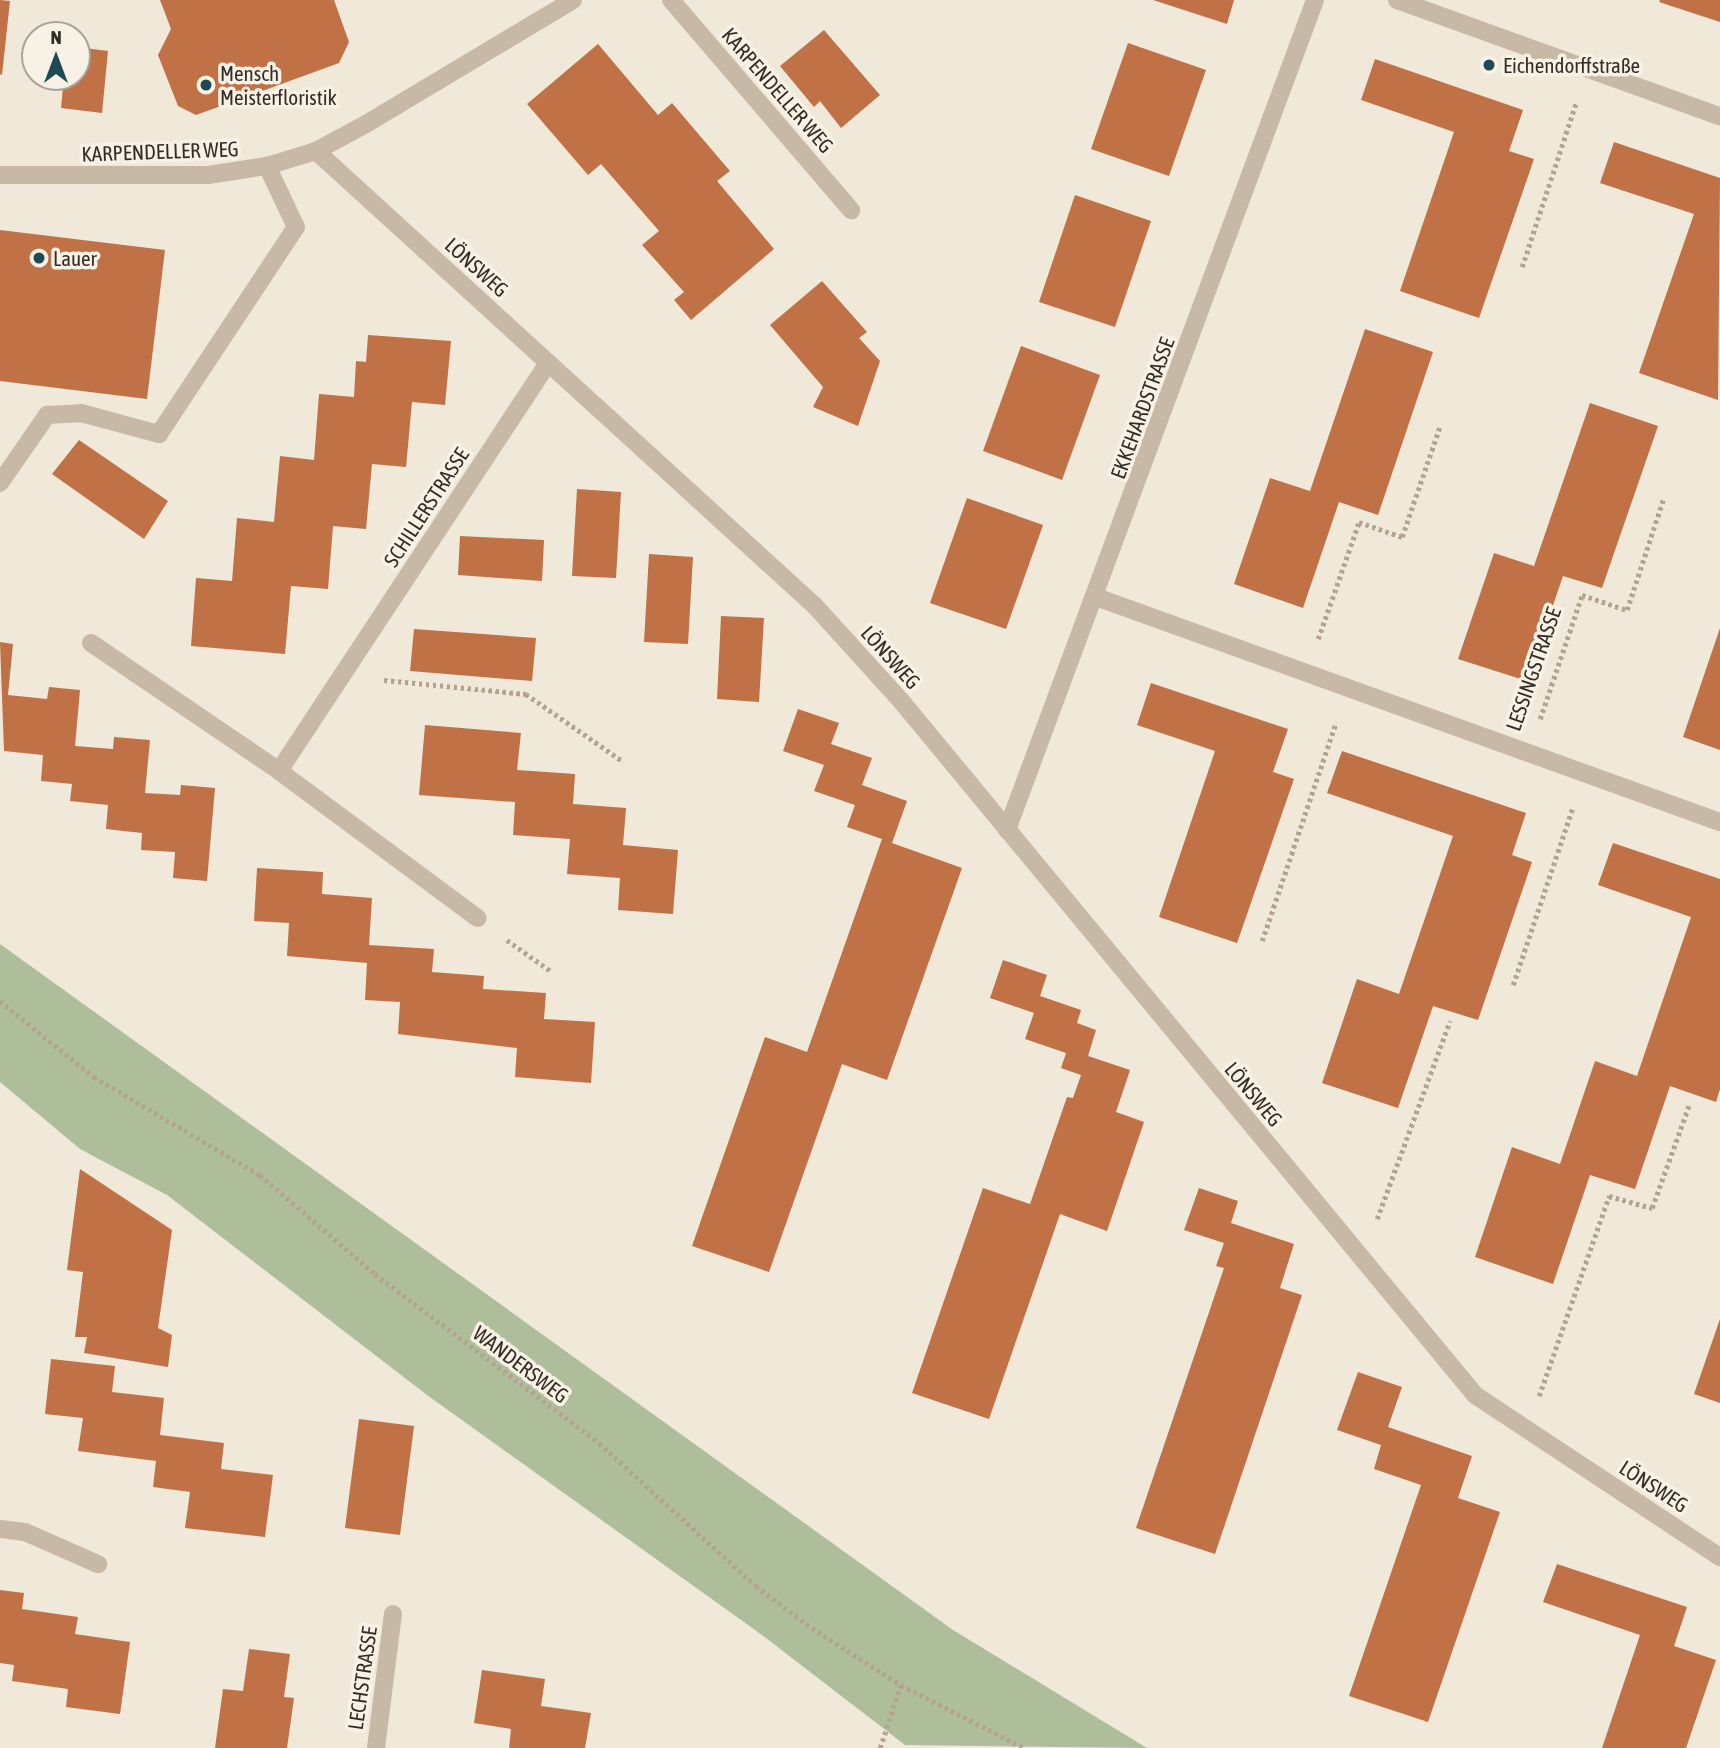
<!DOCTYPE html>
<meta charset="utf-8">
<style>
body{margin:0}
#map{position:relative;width:1720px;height:1748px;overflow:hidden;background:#f0e8d9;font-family:"Asap Condensed",sans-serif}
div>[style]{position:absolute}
.green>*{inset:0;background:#aebe9a}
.building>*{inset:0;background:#c17146}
.path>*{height:4.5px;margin-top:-2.25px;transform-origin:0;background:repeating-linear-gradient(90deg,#b3a390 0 3.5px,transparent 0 7px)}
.minor>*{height:18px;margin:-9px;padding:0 9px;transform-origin:9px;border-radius:9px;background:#c7b9a6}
.dots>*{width:19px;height:19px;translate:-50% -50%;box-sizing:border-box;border:4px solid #f8f1e5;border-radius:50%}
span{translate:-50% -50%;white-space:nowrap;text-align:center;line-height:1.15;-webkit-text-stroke:7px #f8f1e5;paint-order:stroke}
.poi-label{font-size:21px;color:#342c26}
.left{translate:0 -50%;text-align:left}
.street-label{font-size:21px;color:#342c26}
.north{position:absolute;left:21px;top:21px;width:70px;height:70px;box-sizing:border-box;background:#f8f1e5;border:2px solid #aaa299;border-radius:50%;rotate:0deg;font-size:19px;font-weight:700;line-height:28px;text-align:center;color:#342c26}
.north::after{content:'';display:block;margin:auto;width:24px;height:32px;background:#1e4a53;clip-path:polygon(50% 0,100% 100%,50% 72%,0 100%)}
</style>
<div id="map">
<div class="green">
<div style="clip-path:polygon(0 944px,953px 1630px,1147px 1748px,905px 1745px,762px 1635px,427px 1395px,167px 1195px,80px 1149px,0 1082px)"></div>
</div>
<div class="building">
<div style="clip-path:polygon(0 0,10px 1px,2px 75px,0 74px)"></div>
<div style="clip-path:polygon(160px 0,334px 0,349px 42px,339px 63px,196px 115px,178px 106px,158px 55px,171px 29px)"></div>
<div style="clip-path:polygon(1153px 0,1234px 0,1227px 24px)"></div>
<div style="clip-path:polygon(1660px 0,1720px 0,1720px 22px,1659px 2px)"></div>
<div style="clip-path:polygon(824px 30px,880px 95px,841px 128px,820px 101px,814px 107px,780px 66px)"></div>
<div style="clip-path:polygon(1128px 43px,1206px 70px,1169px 176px,1091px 149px)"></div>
<div style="clip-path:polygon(598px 44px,658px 115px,672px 103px,730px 171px,717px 181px,774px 249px,691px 320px,674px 300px,684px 292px,642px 245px,659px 231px,601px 164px,588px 175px,527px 104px)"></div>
<div style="clip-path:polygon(77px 47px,108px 51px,102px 113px,61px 108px,64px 77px,77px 77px)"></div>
<div style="clip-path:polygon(1375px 59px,1523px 110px,1509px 151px,1534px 159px,1479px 318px,1400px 291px,1454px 132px,1361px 100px)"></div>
<div style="clip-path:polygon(1614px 142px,1720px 178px,1718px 400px,1639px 373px,1694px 214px,1600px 183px)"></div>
<div style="clip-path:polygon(1075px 195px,1151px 221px,1115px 327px,1039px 302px)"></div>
<div style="clip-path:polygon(0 230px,165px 250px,147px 399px,0 381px)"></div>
<div style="clip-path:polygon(822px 281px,867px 332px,859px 338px,880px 361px,858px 426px,813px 407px,823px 387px,770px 325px)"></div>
<div style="clip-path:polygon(1365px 329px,1433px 352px,1378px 515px,1339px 502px,1303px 608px,1234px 584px,1270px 478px,1310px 491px)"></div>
<div style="clip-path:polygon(368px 335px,451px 341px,445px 405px,412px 402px,406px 467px,372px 464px,366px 529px,333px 526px,328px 589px,291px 586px,285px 654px,191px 646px,196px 578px,232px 581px,237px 518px,274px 522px,280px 456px,314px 460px,319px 394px,354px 397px,356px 361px,366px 362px)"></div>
<div style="clip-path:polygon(1021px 346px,1100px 375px,1062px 480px,983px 451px)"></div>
<div style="clip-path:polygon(1590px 403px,1658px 426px,1602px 588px,1563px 576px,1527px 681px,1458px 659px,1494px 553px,1534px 566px)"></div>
<div style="clip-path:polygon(79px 440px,168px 501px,144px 539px,52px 474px)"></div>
<div style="clip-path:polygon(577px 489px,621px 492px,616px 578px,572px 576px)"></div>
<div style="clip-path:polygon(967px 498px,1043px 525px,1006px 629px,930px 603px)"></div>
<div style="clip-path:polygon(460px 536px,544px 540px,542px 581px,458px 575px)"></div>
<div style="clip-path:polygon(649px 554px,693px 557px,688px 644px,644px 642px)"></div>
<div style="clip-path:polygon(721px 616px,764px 618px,759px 702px,717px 699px)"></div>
<div style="clip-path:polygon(1720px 628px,1720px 750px,1683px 737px)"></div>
<div style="clip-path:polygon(414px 629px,536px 638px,532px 681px,410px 671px)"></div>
<div style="clip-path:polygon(0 642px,13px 644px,8px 695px,47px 699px,49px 687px,80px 690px,75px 746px,113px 749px,114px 737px,150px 740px,145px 793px,180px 795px,181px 785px,215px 788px,207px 881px,173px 878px,175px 852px,141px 850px,142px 833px,106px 829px,108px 805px,70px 801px,72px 784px,41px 781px,43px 755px,4px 751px)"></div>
<div style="clip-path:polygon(1151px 683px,1288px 729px,1273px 772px,1294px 779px,1237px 943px,1159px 917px,1215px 751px,1137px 725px)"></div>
<div style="clip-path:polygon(798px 709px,839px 723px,831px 744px,872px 758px,862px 785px,907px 801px,892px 843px,962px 868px,887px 1080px,842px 1064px,769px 1272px,692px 1246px,765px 1037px,807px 1052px,882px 839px,847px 827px,855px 805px,814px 791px,824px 765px,783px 751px)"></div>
<div style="clip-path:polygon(425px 725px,521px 733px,517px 770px,575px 774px,573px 804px,626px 808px,623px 845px,678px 850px,673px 914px,618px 910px,620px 878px,567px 874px,570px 839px,513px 835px,515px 802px,419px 795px)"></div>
<div style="clip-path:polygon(1342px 751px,1526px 813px,1512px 855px,1532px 862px,1478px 1020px,1433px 1006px,1398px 1108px,1322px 1083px,1357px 979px,1399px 994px,1453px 836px,1327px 793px)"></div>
<div style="clip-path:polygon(1613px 843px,1720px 879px,1720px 1089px,1716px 1102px,1670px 1086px,1635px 1189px,1590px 1175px,1553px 1284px,1475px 1257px,1512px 1147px,1560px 1164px,1595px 1061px,1637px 1076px,1691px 917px,1598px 885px)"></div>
<div style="clip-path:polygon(257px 868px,323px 872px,322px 894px,372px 898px,369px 945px,434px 949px,432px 972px,484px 976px,483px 989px,546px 993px,544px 1019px,595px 1022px,591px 1083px,515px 1077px,517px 1048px,398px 1034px,400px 1002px,365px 1000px,367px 963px,287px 956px,289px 923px,254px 921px)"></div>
<div style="clip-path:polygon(1003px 960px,1047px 975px,1040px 996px,1081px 1010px,1077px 1023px,1096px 1030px,1088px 1056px,1130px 1070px,1116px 1112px,1144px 1122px,1107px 1231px,1060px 1214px,989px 1419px,912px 1393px,983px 1188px,1030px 1204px,1067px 1097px,1073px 1098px,1081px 1075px,1061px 1068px,1066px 1053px,1025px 1039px,1034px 1013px,990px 998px)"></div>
<div style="clip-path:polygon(80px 1169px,172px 1230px,158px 1328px,172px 1335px,168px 1367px,84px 1353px,87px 1337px,75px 1337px,83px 1272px,67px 1270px)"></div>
<div style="clip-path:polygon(1199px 1188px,1238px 1201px,1231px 1223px,1294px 1244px,1280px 1288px,1302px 1295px,1215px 1554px,1136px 1528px,1224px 1268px,1216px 1266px,1224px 1243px,1184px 1230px)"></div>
<div style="clip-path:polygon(1720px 1319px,1720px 1403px,1694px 1394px)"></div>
<div style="clip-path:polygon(51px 1359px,115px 1366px,112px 1392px,164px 1398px,160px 1435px,224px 1443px,221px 1469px,273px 1475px,265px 1537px,185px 1528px,190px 1492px,153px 1487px,156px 1461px,78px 1451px,83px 1418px,45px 1414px)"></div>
<div style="clip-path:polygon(1358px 1372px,1402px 1387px,1388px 1427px,1472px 1456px,1458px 1498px,1500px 1512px,1428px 1722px,1349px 1696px,1421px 1485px,1374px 1469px,1381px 1445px,1337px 1430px)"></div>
<div style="clip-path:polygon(359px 1419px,414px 1426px,400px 1535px,345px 1528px)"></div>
<div style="clip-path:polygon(1557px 1564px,1687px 1607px,1674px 1646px,1716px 1660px,1686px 1748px,1602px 1748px,1640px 1635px,1543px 1602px)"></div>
<div style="clip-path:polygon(0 1590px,24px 1593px,22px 1609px,78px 1617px,75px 1634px,130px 1642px,120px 1714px,66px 1707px,68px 1689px,12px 1681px,14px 1665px,0 1663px)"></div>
<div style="clip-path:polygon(249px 1649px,290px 1654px,284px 1697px,294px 1698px,287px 1748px,215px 1748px,223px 1689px,243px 1691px)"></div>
<div style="clip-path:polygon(482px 1670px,545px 1679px,541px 1706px,591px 1713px,585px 1748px,509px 1748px,511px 1729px,474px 1723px)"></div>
</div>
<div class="path">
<div style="left:1522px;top:267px;width:173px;rotate:-71.8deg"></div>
<div style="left:1318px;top:639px;width:124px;rotate:-70.7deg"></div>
<div style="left:1359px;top:522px;width:46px;rotate:19.2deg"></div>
<div style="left:1402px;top:537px;width:117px;rotate:-71.1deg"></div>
<div style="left:384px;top:680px;width:143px;rotate:5.6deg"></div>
<div style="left:526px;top:694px;width:119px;rotate:34.8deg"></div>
<div style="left:1540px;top:719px;width:131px;rotate:-71.3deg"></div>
<div style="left:1582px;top:595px;width:47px;rotate:18.4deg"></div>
<div style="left:1627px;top:610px;width:116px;rotate:-71.9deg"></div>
<div style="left:507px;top:940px;width:55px;rotate:35.4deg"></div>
<div style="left:1262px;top:941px;width:231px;rotate:-71.3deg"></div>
<div style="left:1513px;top:985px;width:188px;rotate:-71.4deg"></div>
<div style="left:0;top:1001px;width:121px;rotate:39deg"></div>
<div style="left:94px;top:1077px;width:193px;rotate:30.6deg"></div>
<div style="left:260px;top:1175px;width:152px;rotate:40.7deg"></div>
<div style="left:375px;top:1274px;width:281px;rotate:37deg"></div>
<div style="left:599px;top:1443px;width:212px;rotate:42.3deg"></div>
<div style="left:756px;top:1586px;width:70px;rotate:36.9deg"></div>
<div style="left:812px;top:1628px;width:106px;rotate:32.6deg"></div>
<div style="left:901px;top:1685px;width:138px;rotate:27.1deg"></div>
<div style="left:1377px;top:1219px;width:211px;rotate:-69.8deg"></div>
<div style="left:1539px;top:1396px;width:212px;rotate:-70.7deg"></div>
<div style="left:1609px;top:1196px;width:45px;rotate:15.6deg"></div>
<div style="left:1652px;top:1208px;width:109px;rotate:-70.2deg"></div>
<div style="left:880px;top:1748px;width:66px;rotate:-71.6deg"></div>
</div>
<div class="minor">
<div style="left:671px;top:0;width:277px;rotate:49.4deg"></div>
<div style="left:1397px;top:0;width:343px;rotate:19.8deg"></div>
<div style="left:316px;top:151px;width:675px;rotate:42.36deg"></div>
<div style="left:815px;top:606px;width:130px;rotate:47.8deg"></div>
<div style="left:902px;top:702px;width:899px;rotate:50.41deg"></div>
<div style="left:1475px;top:1395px;width:294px;rotate:33.5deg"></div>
<div style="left:0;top:175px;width:208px"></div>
<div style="left:208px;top:175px;width:60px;rotate:-8.7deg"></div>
<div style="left:267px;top:166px;width:51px;rotate:-17deg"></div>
<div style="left:316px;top:151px;width:57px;rotate:-28.4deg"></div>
<div style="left:366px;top:124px;width:241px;rotate:-30.9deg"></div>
<div style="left:0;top:483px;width:83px;rotate:-55.3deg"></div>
<div style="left:47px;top:415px;width:34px;rotate:-3deg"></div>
<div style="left:81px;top:413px;width:81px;rotate:15.1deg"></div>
<div style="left:159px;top:434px;width:248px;rotate:-56.5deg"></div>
<div style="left:296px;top:227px;width:68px;rotate:-115.4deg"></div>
<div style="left:1096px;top:597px;width:663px;rotate:19.83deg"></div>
<div style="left:91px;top:643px;width:227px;rotate:34.2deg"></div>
<div style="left:279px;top:771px;width:489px;rotate:-56.6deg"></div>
<div style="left:279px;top:771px;width:247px;rotate:36.5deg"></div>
<div style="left:1007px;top:830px;width:885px;rotate:-69.64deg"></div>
<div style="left:0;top:1529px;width:25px;rotate:7deg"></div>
<div style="left:25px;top:1532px;width:80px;rotate:23.7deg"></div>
<div style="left:376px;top:1748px;width:135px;rotate:-82.8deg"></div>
</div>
<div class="dots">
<div style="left:1489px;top:65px;background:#1e4a53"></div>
<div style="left:206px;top:85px;background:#1e4a53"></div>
<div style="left:39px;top:258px;background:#1e4a53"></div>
</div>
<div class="poi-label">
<span class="left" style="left:1503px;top:65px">Eichendorffstraße</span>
<span class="left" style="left:220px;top:85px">Mensch<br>Meisterfloristik</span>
<span class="left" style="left:53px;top:258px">Lauer</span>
</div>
<div class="street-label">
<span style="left:778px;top:90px;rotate:49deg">KARPENDELLER WEG</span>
<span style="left:160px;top:151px;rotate:-2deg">KARPENDELLER WEG</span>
<span style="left:477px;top:267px;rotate:42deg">LÖNSWEG</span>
<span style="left:1142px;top:408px;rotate:-70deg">EKKEHARDSTRASSE</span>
<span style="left:426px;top:507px;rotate:-57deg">SCHILLERSTRASSE</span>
<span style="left:891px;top:657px;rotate:48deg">LÖNSWEG</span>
<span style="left:1533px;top:669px;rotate:-71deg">LESSINGSTRASSE</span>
<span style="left:1254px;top:1094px;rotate:50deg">LÖNSWEG</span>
<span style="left:521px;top:1364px;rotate:37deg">WANDERSWEG</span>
<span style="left:1654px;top:1486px;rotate:33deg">LÖNSWEG</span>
<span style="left:362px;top:1678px;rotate:-82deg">LECHSTRASSE</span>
</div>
<div class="north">N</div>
</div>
